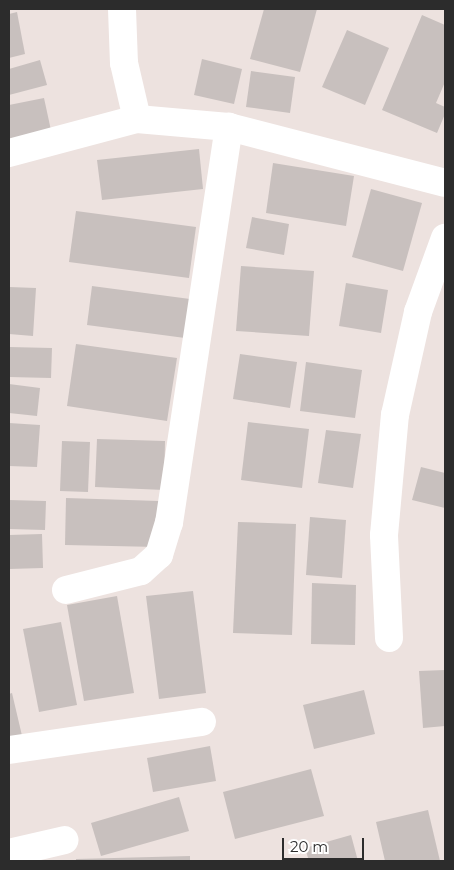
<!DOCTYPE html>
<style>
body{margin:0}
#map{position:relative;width:454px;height:870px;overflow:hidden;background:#ede2df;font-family:Montserrat,sans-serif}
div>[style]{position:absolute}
.building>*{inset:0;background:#c8c0be}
.minor>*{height:28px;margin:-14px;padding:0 14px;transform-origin:14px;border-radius:14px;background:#fff}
span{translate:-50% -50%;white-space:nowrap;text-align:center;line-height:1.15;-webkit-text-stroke:4px #fff;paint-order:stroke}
.frame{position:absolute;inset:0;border:10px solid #2c2c2c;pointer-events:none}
.scale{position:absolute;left:282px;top:838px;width:82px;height:22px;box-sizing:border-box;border:2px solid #2c2c2c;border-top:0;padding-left:6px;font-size:15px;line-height:18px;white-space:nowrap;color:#2c2c2c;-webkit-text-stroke:4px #fff;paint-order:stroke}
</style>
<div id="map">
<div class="building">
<div style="clip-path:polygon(264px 9px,317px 9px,300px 72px,250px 59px)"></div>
<div style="clip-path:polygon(17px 12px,25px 54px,9px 58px,9px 14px)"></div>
<div style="clip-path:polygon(422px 15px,445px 25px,445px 82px,436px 103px,445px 107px,445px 114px,437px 133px,382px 110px)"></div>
<div style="clip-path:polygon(347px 30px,389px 48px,365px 105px,322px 87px)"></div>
<div style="clip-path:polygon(202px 59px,242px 69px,234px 104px,194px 95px)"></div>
<div style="clip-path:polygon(40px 60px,47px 85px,9px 95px,9px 69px)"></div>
<div style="clip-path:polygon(251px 71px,295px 77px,290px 113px,246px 107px)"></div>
<div style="clip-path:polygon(44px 98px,52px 135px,9px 143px,9px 105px)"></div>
<div style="clip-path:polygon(199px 149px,203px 189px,102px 200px,97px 160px)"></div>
<div style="clip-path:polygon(273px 163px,354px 176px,346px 226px,266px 213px)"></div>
<div style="clip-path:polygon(371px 189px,422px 203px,403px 271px,352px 257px)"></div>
<div style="clip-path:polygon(76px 211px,196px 227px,189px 278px,69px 262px)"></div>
<div style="clip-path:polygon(252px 217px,289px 224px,284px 255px,246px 248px)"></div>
<div style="clip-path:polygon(241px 266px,314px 271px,309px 336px,236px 331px)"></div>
<div style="clip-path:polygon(346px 283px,388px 290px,381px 333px,339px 326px)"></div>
<div style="clip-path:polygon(92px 286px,190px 299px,185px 338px,87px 325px)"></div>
<div style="clip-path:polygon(9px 287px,36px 288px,33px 336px,9px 334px)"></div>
<div style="clip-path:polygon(76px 344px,177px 358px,167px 421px,67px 406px)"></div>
<div style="clip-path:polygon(9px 347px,52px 348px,51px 378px,9px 377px)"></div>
<div style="clip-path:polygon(240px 354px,297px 362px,290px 408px,233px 399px)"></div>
<div style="clip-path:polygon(306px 362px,362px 370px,355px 418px,300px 411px)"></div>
<div style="clip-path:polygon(9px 384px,40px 388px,37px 416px,9px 413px)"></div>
<div style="clip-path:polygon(248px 422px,309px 429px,302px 488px,241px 480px)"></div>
<div style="clip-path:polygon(9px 423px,40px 425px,37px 467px,9px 466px)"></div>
<div style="clip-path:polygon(326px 430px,361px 434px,353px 488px,318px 483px)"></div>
<div style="clip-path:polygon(97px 439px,165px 441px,164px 490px,95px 487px)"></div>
<div style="clip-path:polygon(62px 441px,90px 442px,88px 492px,60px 491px)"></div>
<div style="clip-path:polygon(421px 467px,445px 473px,445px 508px,412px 500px)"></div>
<div style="clip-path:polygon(66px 498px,159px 501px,158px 547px,65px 545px)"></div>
<div style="clip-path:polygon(9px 500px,46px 501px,45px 530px,9px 529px)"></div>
<div style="clip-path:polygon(310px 517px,346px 520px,342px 578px,306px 575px)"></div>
<div style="clip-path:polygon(238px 522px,296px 524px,292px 635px,233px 633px)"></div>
<div style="clip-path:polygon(42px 534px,43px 568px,9px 569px,9px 535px)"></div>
<div style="clip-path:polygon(312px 583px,356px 585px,355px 645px,311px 644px)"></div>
<div style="clip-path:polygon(193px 591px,206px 693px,159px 699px,146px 596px)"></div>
<div style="clip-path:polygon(117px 596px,134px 693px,84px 701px,67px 605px)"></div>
<div style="clip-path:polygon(61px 622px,77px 705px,39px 712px,23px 629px)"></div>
<div style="clip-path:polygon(445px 670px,445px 726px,423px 728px,419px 671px)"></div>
<div style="clip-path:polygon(364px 690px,375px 734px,314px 749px,303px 705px)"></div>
<div style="clip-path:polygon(12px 693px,23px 740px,9px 743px,9px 694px)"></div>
<div style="clip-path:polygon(210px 746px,216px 781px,153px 792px,147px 758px)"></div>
<div style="clip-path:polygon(311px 769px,324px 816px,235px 839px,223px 792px)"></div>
<div style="clip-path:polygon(179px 797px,189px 831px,101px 856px,91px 823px)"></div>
<div style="clip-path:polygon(428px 810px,440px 861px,385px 861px,376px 822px)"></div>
<div style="clip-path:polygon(351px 835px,358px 861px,309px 861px,305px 848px)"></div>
<div style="clip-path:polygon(190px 856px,190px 861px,76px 861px,76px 859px)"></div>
</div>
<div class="minor">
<div style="left:122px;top:9px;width:54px;rotate:87.9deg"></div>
<div style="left:124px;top:63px;width:57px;rotate:76.9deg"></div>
<div style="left:9px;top:153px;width:132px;rotate:-14.9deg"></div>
<div style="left:137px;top:119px;width:92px;rotate:5deg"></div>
<div style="left:229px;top:127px;width:223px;rotate:14.5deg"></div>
<div style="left:66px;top:590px;width:77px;rotate:-14.2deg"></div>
<div style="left:141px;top:571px;width:24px;rotate:-42deg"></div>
<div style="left:159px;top:555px;width:34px;rotate:-73deg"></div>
<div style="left:169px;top:523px;width:401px;rotate:-81.4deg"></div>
<div style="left:389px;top:638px;width:103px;rotate:-92.8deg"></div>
<div style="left:384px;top:535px;width:121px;rotate:-84.8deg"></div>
<div style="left:395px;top:415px;width:106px;rotate:-77.4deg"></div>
<div style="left:418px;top:312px;width:79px;rotate:-70deg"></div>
<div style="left:9px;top:750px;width:195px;rotate:-8.3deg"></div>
<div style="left:9px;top:853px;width:57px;rotate:-13.1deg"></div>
</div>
<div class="frame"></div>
<div class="scale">20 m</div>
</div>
